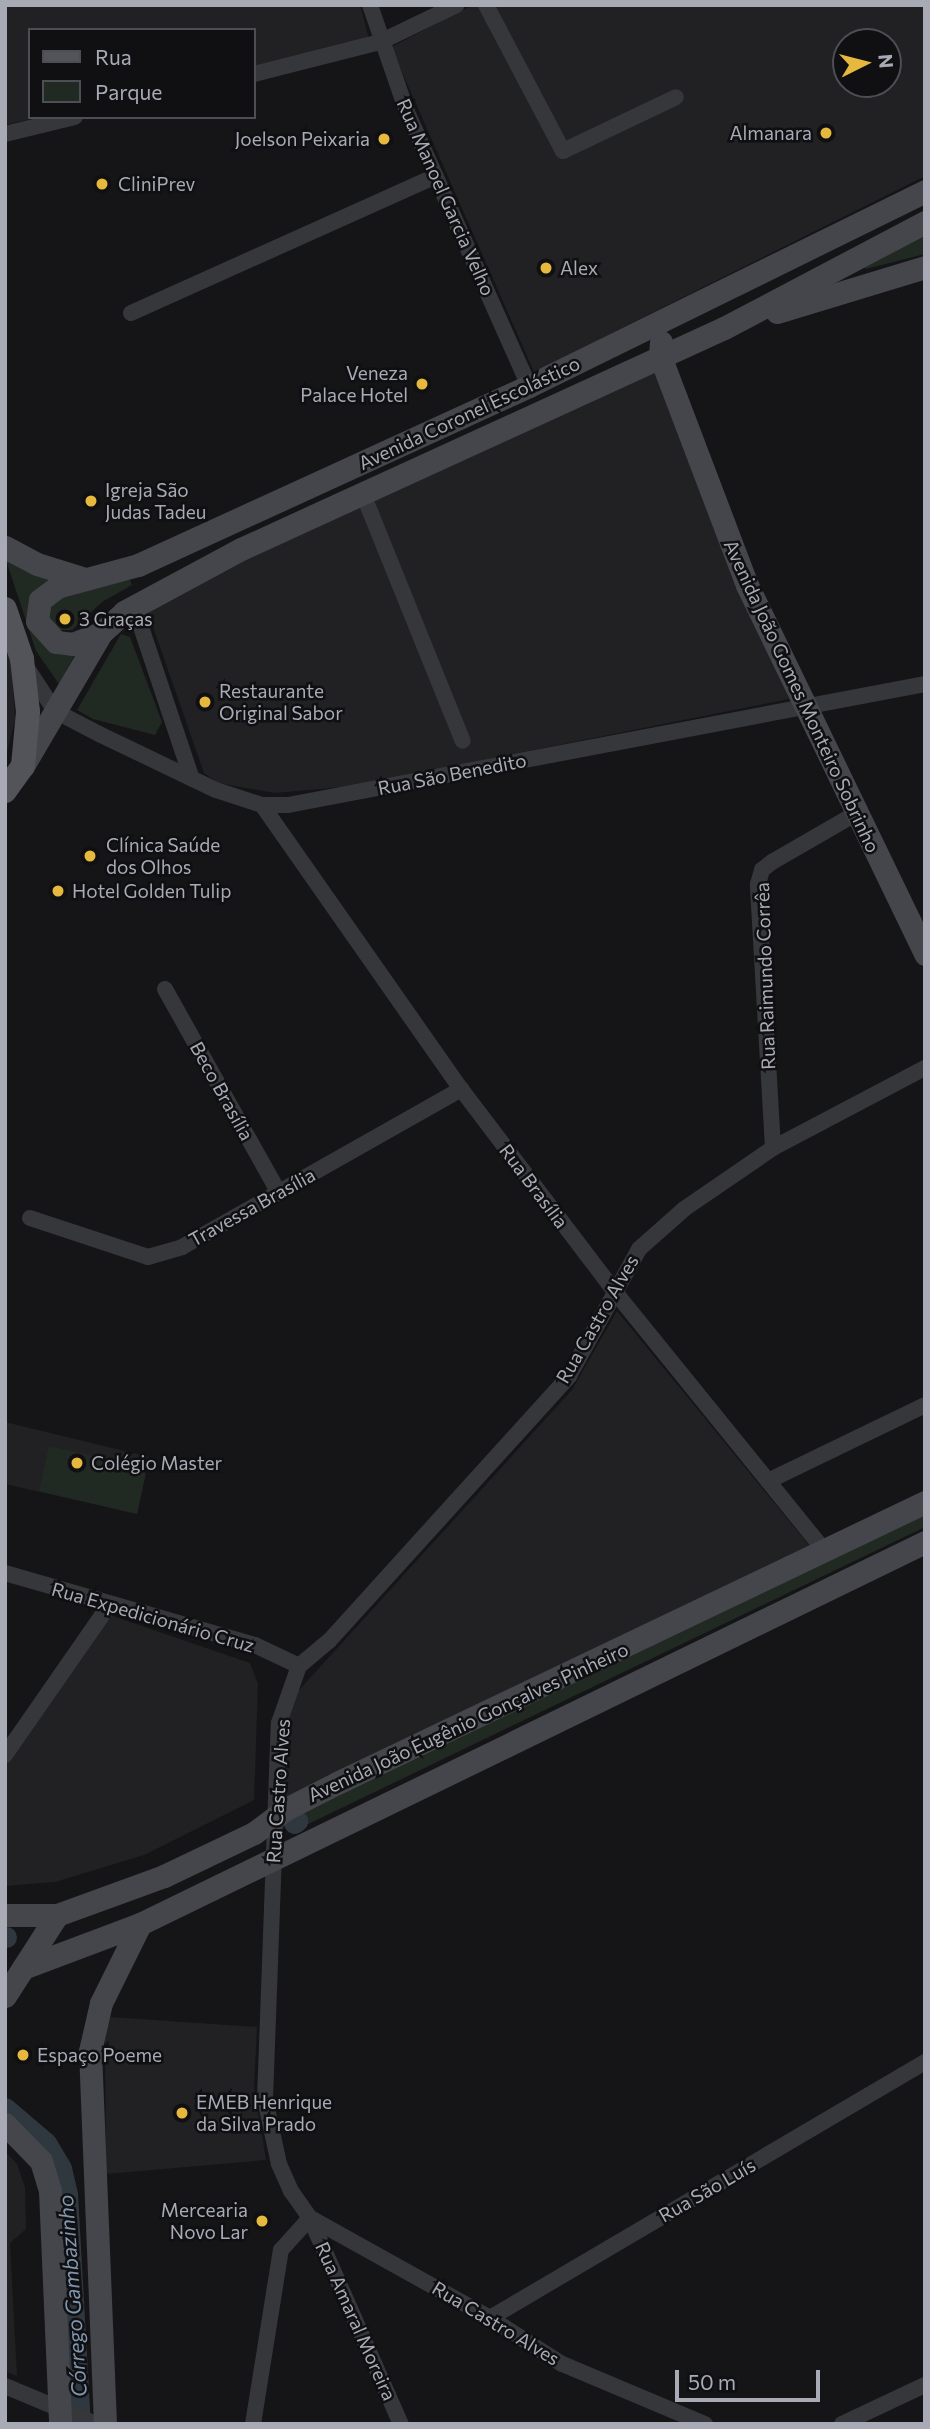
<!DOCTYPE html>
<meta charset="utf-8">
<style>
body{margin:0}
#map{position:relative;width:930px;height:2429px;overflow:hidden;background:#151517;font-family:Commissioner,sans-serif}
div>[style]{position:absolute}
.built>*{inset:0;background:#212124}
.green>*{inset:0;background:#212923}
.canal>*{height:21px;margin:-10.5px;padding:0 10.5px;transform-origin:10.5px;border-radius:10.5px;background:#2f373f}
.street>*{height:16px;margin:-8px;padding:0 8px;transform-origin:8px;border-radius:8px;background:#36373b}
.secondary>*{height:23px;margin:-11.5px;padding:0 11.5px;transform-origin:11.5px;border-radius:11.5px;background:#44464b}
.primary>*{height:24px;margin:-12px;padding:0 12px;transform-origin:12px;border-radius:12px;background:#52545a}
.dots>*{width:19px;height:19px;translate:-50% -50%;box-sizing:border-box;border:4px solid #101012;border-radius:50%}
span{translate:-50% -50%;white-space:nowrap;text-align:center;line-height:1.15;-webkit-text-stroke:5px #101012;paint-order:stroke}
.poi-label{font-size:19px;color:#a8abb6}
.right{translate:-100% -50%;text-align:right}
.left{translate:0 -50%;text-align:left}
.street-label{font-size:19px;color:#a8abb6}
.water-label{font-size:21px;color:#8196af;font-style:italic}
.frame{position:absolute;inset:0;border:7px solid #a8abb6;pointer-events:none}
.legend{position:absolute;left:28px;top:28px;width:228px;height:91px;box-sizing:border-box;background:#101012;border:2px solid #4d4e54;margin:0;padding:9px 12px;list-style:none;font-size:21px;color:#a8abb6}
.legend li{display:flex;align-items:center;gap:14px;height:35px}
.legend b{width:35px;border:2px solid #4d4e54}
.north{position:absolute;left:832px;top:28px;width:70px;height:70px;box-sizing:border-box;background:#101012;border:2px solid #4d4e54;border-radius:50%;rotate:84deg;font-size:19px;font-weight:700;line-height:28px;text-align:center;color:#a8abb6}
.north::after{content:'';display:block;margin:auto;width:24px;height:32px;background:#e6b83e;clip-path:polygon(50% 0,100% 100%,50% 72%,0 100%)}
.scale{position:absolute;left:675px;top:2370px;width:145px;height:32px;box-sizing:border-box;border:4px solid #a8abb6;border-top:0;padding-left:9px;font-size:21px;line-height:24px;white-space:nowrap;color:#a8abb6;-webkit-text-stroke:5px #101012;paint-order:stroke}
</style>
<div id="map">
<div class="built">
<div style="clip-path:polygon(5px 5px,360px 5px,369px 39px,254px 67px,254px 30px,30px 30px,30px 117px,38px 117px,5px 125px)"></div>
<div style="clip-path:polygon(evenodd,473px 5px,925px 5px,925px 176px,534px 372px,391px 47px,473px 5px,846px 42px,888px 42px,888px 84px,846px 84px,846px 42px)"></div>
<div style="clip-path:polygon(656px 370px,789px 699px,353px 786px,275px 793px,218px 783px,204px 773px,147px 610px,240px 560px)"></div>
<div style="clip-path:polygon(5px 643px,12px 663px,15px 720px,5px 760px)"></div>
<div style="clip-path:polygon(617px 1311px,812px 1549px,284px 1803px,290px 1700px,572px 1390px)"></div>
<div style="clip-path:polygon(5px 1422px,149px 1457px,137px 1514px,5px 1484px)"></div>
<div style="clip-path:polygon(107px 1614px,250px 1663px,258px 1684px,254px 1800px,144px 1855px,55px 1882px,5px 1886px,5px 1761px)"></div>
<div style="clip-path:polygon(110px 2017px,257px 2027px,254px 2087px,266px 2160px,106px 2174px,105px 2039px)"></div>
<div style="clip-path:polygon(5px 2151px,17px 2164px,25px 2187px,26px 2229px,10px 2243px,17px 2376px,5px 2371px)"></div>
</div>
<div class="green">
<div style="clip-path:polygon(925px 230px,925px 254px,866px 269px,864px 266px)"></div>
<div style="clip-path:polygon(5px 557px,54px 583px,28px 607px,78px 649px,59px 684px,36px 651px)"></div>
<div style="clip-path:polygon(129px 577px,132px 585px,102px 602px,72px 630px,58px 630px,48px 619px,50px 606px,56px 600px)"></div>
<div style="clip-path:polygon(121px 634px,130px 637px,162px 722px,155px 735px,93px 719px,77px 710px)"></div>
<div style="clip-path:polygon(49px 1446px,147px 1468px,137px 1514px,39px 1491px)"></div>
<div style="clip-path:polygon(925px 1504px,925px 1527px,300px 1828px,293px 1813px)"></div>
</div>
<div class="canal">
<div style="left:294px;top:1823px;width:4px;rotate:-34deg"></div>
<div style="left:5px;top:1937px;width:1px"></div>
<div style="left:5px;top:2108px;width:54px;rotate:40.5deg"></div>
<div style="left:46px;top:2143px;width:29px;rotate:59deg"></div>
<div style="left:61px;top:2168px;width:27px;rotate:77deg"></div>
<div style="left:67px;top:2194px;width:230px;rotate:86.8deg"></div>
</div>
<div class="street">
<div style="left:370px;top:5px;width:113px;rotate:70.9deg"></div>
<div style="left:407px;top:112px;width:300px;rotate:66deg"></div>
<div style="left:486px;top:5px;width:165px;rotate:62.2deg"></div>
<div style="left:563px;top:151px;width:125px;rotate:-25.5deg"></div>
<div style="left:254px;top:74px;width:130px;rotate:-14.3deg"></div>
<div style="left:380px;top:42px;width:85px;rotate:-25.7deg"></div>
<div style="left:5px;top:134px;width:72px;rotate:-13.7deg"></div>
<div style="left:131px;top:313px;width:334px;rotate:-24.2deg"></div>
<div style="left:363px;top:494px;width:266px;rotate:68deg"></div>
<div style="left:134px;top:606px;width:182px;rotate:71.5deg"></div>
<div style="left:29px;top:671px;width:48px;rotate:57deg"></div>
<div style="left:55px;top:711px;width:50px;rotate:27.6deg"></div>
<div style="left:99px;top:734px;width:130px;rotate:25.6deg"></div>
<div style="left:216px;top:790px;width:48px;rotate:18.1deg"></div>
<div style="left:262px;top:805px;width:26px"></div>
<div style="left:288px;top:805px;width:648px;rotate:-10.76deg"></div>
<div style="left:262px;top:805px;width:347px;rotate:55deg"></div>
<div style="left:461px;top:1089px;width:255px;rotate:52.8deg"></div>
<div style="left:615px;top:1292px;width:336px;rotate:51deg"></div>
<div style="left:165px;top:989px;width:234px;rotate:60.8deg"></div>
<div style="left:773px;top:1148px;width:264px;rotate:-93.3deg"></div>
<div style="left:758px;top:884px;width:15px;rotate:-74deg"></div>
<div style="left:762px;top:870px;width:13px;rotate:-39deg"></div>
<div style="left:772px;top:862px;width:96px;rotate:-30deg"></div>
<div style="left:30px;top:1218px;width:124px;rotate:18.3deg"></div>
<div style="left:148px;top:1257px;width:35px;rotate:-16deg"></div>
<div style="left:182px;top:1247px;width:321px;rotate:-29.5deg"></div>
<div style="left:768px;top:1481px;width:174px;rotate:-25.8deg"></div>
<div style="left:5px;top:1573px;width:260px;rotate:16.1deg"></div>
<div style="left:255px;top:1645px;width:49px;rotate:25.5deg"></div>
<div style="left:5px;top:1755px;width:184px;rotate:-55.2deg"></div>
<div style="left:310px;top:2218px;width:225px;rotate:66.2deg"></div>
<div style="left:490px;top:2318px;width:505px;rotate:-30.48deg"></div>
<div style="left:5px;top:2386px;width:99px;rotate:22.7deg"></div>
<div style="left:253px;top:2424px;width:176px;rotate:-80.9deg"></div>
<div style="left:281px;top:2250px;width:43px;rotate:-47.8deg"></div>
<div style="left:705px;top:2424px;width:155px;rotate:-157.2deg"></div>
<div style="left:562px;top:2364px;width:85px;rotate:-147.4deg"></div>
<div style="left:490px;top:2318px;width:206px;rotate:-150.9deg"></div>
<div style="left:310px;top:2218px;width:33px;rotate:-125deg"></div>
<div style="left:291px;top:2191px;width:30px;rotate:-114deg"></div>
<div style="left:279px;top:2164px;width:66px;rotate:-102.2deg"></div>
<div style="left:265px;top:2099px;width:376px;rotate:-87.9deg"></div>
<div style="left:279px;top:1723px;width:60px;rotate:-70.7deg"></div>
<div style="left:299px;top:1666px;width:39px;rotate:-40deg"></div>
<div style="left:329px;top:1641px;width:358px;rotate:-47.8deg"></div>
<div style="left:569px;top:1376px;width:145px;rotate:-61.1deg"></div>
<div style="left:639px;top:1249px;width:60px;rotate:-41.6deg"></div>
<div style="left:684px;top:1209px;width:108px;rotate:-34.4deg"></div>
<div style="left:773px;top:1148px;width:172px;rotate:-27.8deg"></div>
<div style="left:842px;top:2424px;width:92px;rotate:-25.2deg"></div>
</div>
<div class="secondary">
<div style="left:777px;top:312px;width:155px;rotate:-16.9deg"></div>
<div style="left:661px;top:342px;width:14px;rotate:94deg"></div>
<div style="left:660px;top:356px;width:245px;rotate:69.2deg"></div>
<div style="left:747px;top:585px;width:410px;rotate:64.2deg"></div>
<div style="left:5px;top:547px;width:36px;rotate:28deg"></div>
<div style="left:37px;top:564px;width:47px;rotate:17.3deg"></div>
<div style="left:101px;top:633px;width:30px;rotate:159deg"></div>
<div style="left:73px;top:644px;width:17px;rotate:-173deg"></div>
<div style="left:56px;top:642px;width:28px;rotate:-132deg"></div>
<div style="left:37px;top:621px;width:21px;rotate:-82deg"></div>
<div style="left:40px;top:600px;width:21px;rotate:-37deg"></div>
<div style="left:57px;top:587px;width:84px;rotate:-15.2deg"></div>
<div style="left:138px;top:565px;width:430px;rotate:-24.6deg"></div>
<div style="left:529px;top:386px;width:441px;rotate:-26.2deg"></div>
<div style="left:23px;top:766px;width:154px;rotate:-59.6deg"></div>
<div style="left:101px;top:633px;width:31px;rotate:-42deg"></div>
<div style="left:124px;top:612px;width:133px;rotate:-28.3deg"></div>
<div style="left:241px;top:549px;width:531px;rotate:-24.59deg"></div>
<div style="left:724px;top:328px;width:227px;rotate:-27.8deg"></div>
<div style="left:5px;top:1915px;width:52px"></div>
<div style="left:57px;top:1915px;width:114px;rotate:-20deg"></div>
<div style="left:164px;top:1876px;width:100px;rotate:-25.5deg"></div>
<div style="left:254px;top:1833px;width:40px;rotate:-37deg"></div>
<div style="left:286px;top:1809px;width:57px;rotate:-27deg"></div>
<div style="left:337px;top:1783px;width:652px;rotate:-25.54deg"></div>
<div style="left:23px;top:1968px;width:125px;rotate:-20.6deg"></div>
<div style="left:140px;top:1924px;width:873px;rotate:-25.95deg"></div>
<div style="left:5px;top:1996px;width:96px;rotate:-57.3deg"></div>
<div style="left:5px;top:2124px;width:52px;rotate:45.8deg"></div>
<div style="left:41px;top:2161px;width:31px;rotate:73deg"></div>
<div style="left:50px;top:2191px;width:233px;rotate:87.5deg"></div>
<div style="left:105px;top:2424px;width:373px;rotate:-92.3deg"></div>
<div style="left:90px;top:2051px;width:49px;rotate:-77.1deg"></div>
<div style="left:101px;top:2003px;width:88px;rotate:-63.7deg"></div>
</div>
<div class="primary">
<div style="left:5px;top:609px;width:53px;rotate:71.2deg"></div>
<div style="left:22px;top:659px;width:53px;rotate:83.5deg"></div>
<div style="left:28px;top:712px;width:54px;rotate:95.3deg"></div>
<div style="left:23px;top:766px;width:31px;rotate:126deg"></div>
</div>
<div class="dots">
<div style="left:826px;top:133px;background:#e6b83e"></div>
<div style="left:384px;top:139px;background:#e6b83e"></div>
<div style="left:102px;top:184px;background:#e6b83e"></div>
<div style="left:546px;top:268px;background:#e6b83e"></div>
<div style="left:422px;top:384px;background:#e6b83e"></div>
<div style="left:91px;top:501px;background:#e6b83e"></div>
<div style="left:65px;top:619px;background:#e6b83e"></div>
<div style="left:205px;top:702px;background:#e6b83e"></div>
<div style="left:90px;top:856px;background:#e6b83e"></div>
<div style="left:58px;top:891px;background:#e6b83e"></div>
<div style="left:77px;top:1463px;background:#e6b83e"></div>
<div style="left:23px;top:2055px;background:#e6b83e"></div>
<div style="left:182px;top:2113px;background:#e6b83e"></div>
<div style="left:262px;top:2221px;background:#e6b83e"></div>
</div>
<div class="poi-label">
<span class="right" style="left:812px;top:133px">Almanara</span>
<span class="right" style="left:370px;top:139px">Joelson Peixaria</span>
<span class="left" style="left:118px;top:184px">CliniPrev</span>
<span class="left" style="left:560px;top:268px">Alex</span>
<span class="right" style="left:408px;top:384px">Veneza<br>Palace Hotel</span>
<span class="left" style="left:105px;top:501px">Igreja São<br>Judas Tadeu</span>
<span class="left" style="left:79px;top:619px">3 Graças</span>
<span class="left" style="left:219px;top:702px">Restaurante<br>Original Sabor</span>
<span class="left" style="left:106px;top:856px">Clínica Saúde<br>dos Olhos</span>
<span class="left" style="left:72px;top:891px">Hotel Golden Tulip</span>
<span class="left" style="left:91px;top:1463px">Colégio Master</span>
<span class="left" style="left:37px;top:2055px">Espaço Poeme</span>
<span class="left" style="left:196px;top:2113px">EMEB Henrique<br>da Silva Prado</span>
<span class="right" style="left:248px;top:2221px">Mercearia<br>Novo Lar</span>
</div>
<div class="street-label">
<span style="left:446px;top:197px;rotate:66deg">Rua Manoel Garcia Velho</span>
<span style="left:469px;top:413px;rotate:-25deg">Avenida Coronel Escolástico</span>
<span style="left:802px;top:696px;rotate:65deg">Avenida João Gomes Monteiro Sobrinho</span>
<span style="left:452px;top:774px;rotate:-11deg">Rua São Benedito</span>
<span style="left:765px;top:976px;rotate:-92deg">Rua Raimundo Corrêa</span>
<span style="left:222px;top:1091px;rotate:61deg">Beco Brasília</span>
<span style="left:534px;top:1186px;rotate:53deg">Rua Brasília</span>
<span style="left:252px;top:1207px;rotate:-29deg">Travessa Brasília</span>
<span style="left:597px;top:1319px;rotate:-60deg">Rua Castro Alves</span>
<span style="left:153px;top:1617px;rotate:16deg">Rua Expedicionário Cruz</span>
<span style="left:468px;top:1722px;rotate:-25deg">Avenida João Eugênio Gonçalves Pinheiro</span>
<span style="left:278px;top:1791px;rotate:-86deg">Rua Castro Alves</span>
<span style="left:707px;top:2190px;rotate:-30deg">Rua São Luís</span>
<span style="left:356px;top:2321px;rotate:66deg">Rua Amaral Moreira</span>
<span style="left:496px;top:2323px;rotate:31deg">Rua Castro Alves</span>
</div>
<div class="water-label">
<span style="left:72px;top:2296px;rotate:-94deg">Córrego Gambazinho</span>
</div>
<div class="frame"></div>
<ul class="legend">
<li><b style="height:9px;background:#52545a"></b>Rua</li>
<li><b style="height:19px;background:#212923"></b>Parque</li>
</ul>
<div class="north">N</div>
<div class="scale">50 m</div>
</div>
